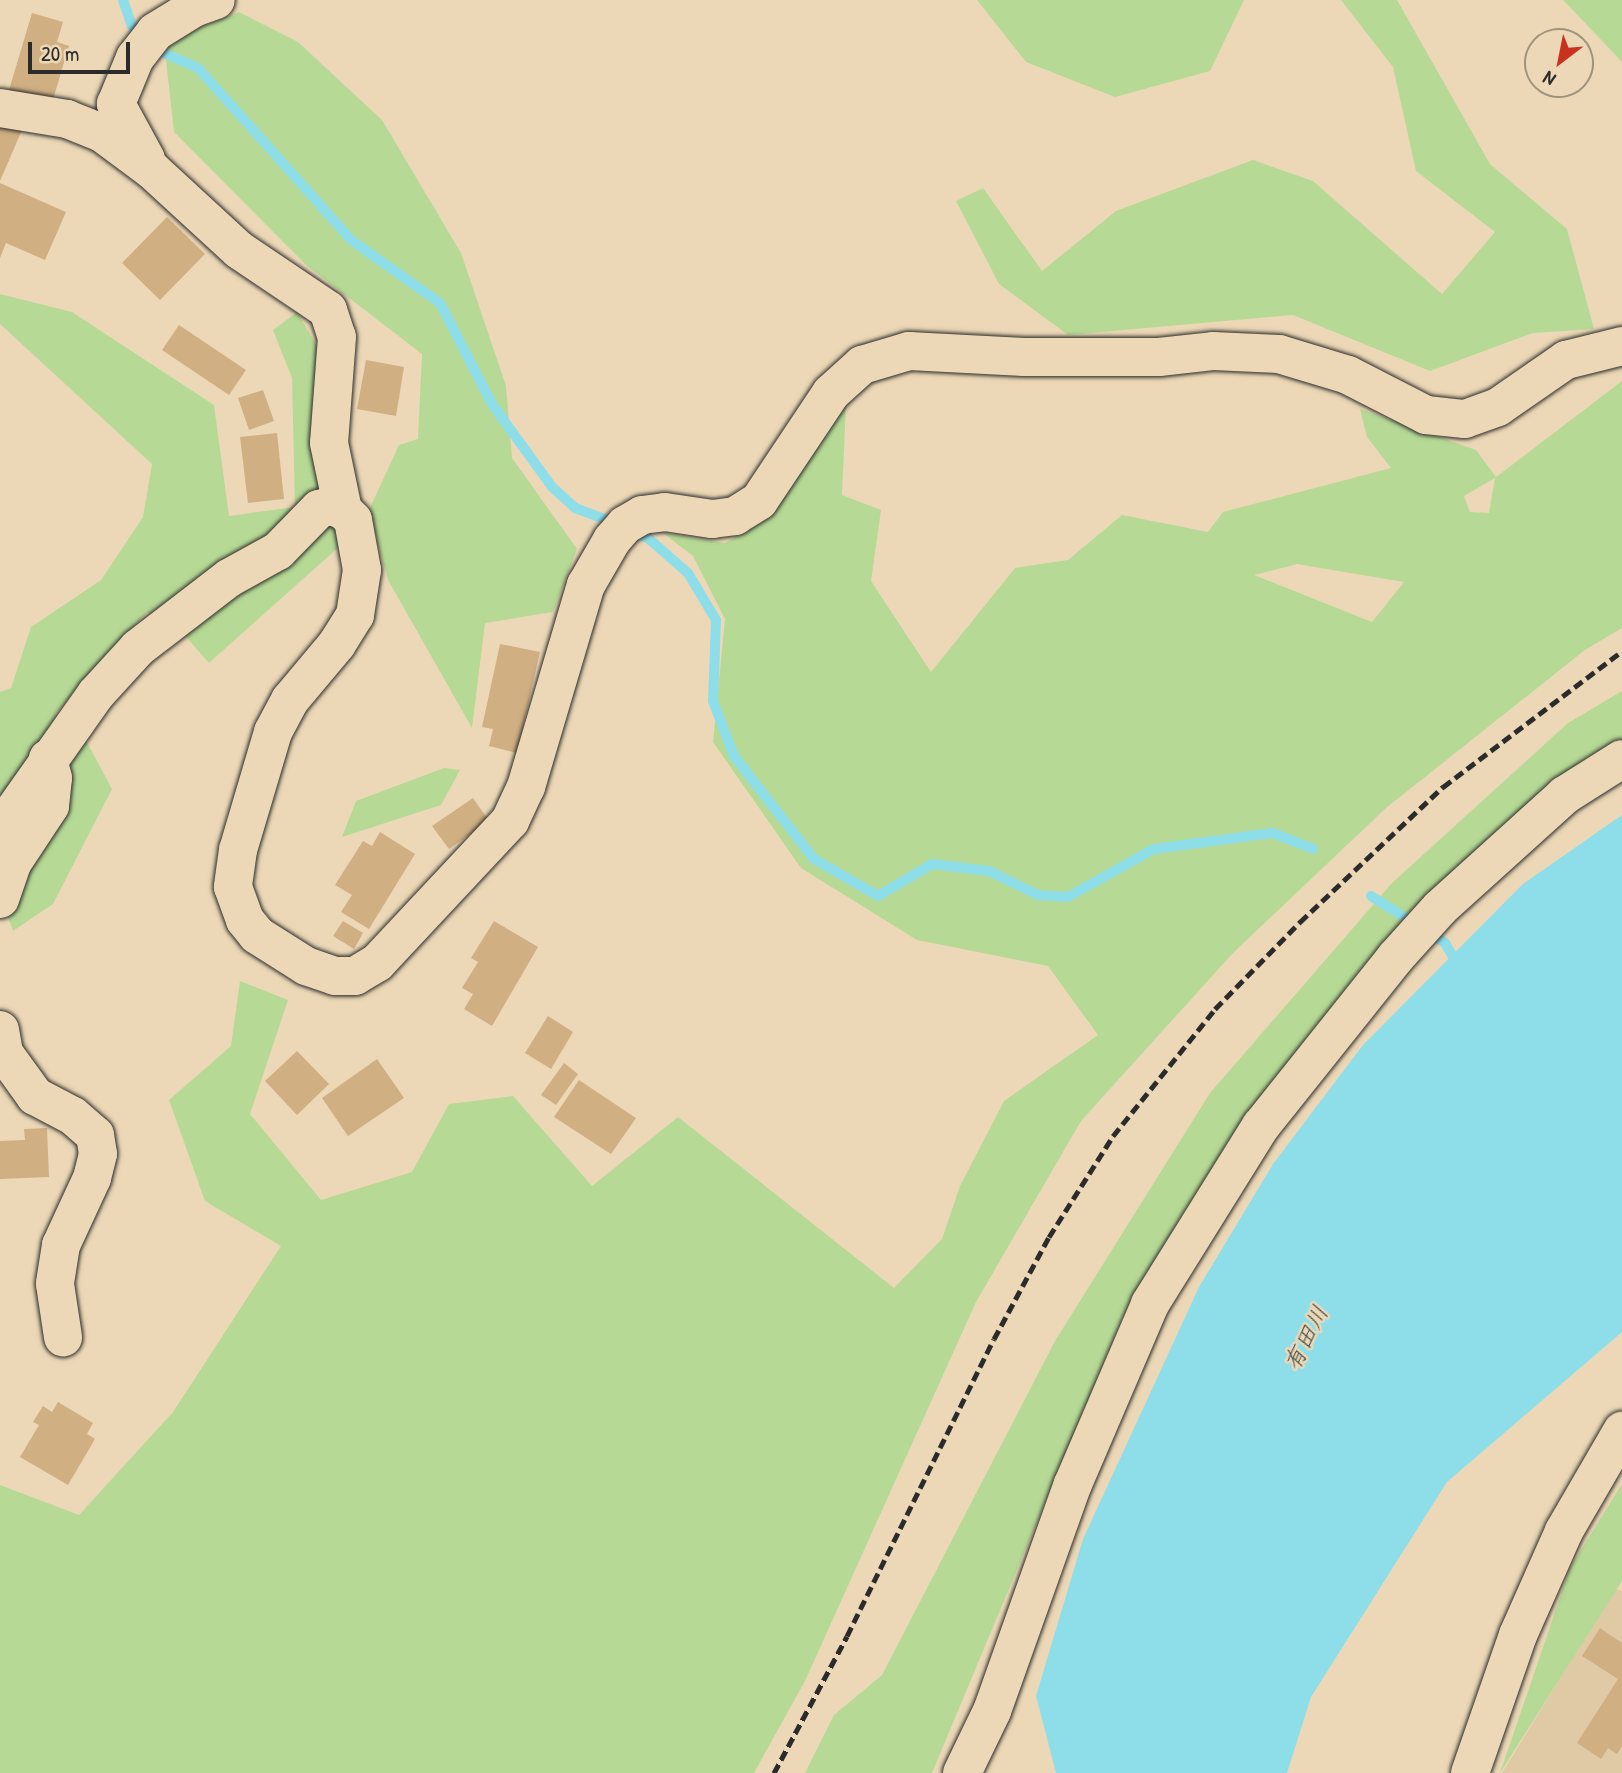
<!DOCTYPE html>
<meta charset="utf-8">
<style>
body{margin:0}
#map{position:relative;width:1622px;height:1773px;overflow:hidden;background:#ecd8b6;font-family:"Patrick Hand","Klee One",sans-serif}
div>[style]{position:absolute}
.built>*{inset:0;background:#e0c9a5}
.green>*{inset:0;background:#b6da95}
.water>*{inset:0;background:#8edee9}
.stream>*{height:10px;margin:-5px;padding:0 5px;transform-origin:5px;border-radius:5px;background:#8edee9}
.building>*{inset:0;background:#d0af83}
.roads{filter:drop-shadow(0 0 2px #2b2b2b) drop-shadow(0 0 2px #2b2b2b)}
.street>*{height:38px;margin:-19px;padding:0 19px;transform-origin:19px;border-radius:19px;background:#ecd8b6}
.rail>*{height:5px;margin-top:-2.5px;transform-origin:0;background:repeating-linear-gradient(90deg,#2b2b2b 0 10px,transparent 0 15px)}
span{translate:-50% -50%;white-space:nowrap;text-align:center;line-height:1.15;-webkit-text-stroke:5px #ecd8b6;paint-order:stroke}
.water-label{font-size:23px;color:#3a4648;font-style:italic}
.north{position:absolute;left:1524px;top:28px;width:70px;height:70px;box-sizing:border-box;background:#ecd8b6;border:2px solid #9f937e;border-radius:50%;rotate:212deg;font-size:19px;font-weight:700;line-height:28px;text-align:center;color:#2b2b2b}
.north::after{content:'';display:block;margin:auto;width:24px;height:32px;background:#c8321e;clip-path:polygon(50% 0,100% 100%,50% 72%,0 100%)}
.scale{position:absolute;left:28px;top:42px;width:102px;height:32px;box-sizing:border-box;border:4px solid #2b2b2b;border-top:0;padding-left:9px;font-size:21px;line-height:24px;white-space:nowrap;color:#2b2b2b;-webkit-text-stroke:5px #ecd8b6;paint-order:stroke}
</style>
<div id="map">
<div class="built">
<div style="clip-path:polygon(1615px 1589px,1622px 1591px,1622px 1773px,1502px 1773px)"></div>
</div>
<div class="green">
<div style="clip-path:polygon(977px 0,1244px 0,1210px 71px,1115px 97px,1026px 62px)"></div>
<div style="clip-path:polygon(1341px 0,1397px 0,1490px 164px,1567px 229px,1594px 329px,1533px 333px,1430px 371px,1293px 315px,1068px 335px,999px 284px,956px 201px,983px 188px,1042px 271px,1116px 211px,1253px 160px,1313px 181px,1442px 294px,1495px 232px,1416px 171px,1393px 67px)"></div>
<div style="clip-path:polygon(1563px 0,1622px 0,1622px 62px,1587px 25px)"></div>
<div style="clip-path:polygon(239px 12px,298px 42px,382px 120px,461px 253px,506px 386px,512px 458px,577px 549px,553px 612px,485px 623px,472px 728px,388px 580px,369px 510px,399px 445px,418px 439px,422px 354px,306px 265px,174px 132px,164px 42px)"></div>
<div style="clip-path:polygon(0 294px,72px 312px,214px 405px,229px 516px,295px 507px,292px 378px,273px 330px,297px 312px,329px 367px,340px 546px,209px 663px,180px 630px,147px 612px,55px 714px,82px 733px,112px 789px,53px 904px,13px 931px,0 896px,0 692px,11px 688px,31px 627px,101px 580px,143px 517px,152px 464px,0 324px)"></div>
<div style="clip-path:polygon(evenodd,1622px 381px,1622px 628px,1585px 650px,1386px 808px,1233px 953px,1081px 1121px,976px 1302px,805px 1681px,754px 1773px,0 1773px,0 1485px,79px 1515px,173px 1412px,281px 1246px,205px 1201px,169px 1100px,231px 1046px,240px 981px,288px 1000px,250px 1114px,321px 1200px,412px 1172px,449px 1104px,513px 1096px,592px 1186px,678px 1117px,894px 1288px,942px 1239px,960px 1186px,1004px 1101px,1098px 1035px,1048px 966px,917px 940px,801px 868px,713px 742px,725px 619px,693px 556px,663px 533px,725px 543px,766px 520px,846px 404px,842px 495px,881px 510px,871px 581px,931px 672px,1015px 568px,1068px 560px,1122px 515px,1208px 532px,1223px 512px,1391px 468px,1367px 437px,1360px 409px,1476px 450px,1496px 477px,1622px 381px,1495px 478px,1489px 513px,1470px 512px,1464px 496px,1495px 478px,1622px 381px,1297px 564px,1404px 582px,1372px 622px,1254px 575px,1297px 564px)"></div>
<div style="clip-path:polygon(1622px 691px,1622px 742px,1423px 900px,1255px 1103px,1123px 1316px,932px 1773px,805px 1773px,834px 1715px,882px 1675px,1055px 1341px,1210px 1093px,1392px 883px,1568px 723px)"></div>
<div style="clip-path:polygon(444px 768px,460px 770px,441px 805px,342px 837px,356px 801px)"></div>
<div style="clip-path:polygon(1622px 1484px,1622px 1581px,1500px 1773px,1570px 1568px)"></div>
</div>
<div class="water">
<div style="clip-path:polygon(1622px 815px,1622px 1332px,1447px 1482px,1311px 1697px,1287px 1773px,1056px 1773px,1036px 1696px,1083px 1539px,1199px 1287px,1273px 1164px,1363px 1045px,1523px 884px)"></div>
</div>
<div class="stream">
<div style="left:123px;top:0;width:28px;rotate:71deg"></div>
<div style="left:132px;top:26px;width:33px;rotate:45deg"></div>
<div style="left:155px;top:49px;width:47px;rotate:23.8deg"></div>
<div style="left:198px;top:68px;width:230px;rotate:48.3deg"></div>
<div style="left:351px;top:240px;width:109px;rotate:35.3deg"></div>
<div style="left:440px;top:303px;width:114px;rotate:62.8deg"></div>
<div style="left:492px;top:404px;width:102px;rotate:54.1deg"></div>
<div style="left:552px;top:487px;width:31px;rotate:42deg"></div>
<div style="left:575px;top:508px;width:46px;rotate:20.4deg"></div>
<div style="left:632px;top:531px;width:19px;rotate:25deg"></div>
<div style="left:649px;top:539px;width:52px;rotate:41.1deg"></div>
<div style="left:688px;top:573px;width:55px;rotate:59.2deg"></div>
<div style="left:716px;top:620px;width:81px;rotate:92.1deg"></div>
<div style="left:713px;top:701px;width:59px;rotate:69.1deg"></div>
<div style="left:734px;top:756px;width:130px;rotate:52.2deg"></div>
<div style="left:814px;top:859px;width:74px;rotate:30deg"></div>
<div style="left:878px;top:896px;width:63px;rotate:-30.7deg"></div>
<div style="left:932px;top:864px;width:57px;rotate:7deg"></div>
<div style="left:989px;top:871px;width:55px;rotate:26.1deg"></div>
<div style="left:1038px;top:895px;width:30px;rotate:4deg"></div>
<div style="left:1068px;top:897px;width:98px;rotate:-29.2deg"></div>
<div style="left:1154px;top:849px;width:120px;rotate:-7.7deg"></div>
<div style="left:1273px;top:833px;width:43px;rotate:21.8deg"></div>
<div style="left:1371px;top:896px;width:88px;rotate:32.4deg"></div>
<div style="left:1445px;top:943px;width:28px;rotate:60deg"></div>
</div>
<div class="building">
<div style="clip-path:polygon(32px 13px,63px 22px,57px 42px,69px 46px,52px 103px,9px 90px)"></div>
<div style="clip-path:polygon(0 121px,22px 130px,0 181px)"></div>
<div style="clip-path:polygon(0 183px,66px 212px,45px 260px,6px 243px,0 258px)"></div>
<div style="clip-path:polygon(167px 217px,205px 254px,160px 300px,122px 263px)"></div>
<div style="clip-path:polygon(179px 325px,246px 370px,229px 395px,162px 350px)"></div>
<div style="clip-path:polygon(366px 360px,404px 367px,396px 416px,357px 409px)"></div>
<div style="clip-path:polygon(263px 390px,274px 421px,249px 430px,238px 398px)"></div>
<div style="clip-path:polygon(277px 433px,284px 499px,248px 503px,240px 437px)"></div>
<div style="clip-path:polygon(500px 644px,540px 652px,517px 753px,489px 746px,493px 729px,482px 727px)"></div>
<div style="clip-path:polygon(473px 798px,489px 821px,449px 849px,432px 826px)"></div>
<div style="clip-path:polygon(380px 832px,415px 854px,369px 929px,341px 912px,352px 895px,335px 885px,363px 841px,372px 846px)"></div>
<div style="clip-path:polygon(343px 921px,363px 933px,354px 949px,333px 936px)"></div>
<div style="clip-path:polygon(494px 921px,538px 947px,492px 1026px,464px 1009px,473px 994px,462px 988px,478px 962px,471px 958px)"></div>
<div style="clip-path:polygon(548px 1016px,573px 1032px,551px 1069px,525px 1053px)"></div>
<div style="clip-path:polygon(297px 1051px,329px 1084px,297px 1115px,265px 1081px)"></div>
<div style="clip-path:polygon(377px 1059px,404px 1098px,348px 1136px,322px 1098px)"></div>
<div style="clip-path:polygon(564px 1063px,578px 1074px,556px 1105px,541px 1095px)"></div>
<div style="clip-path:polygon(579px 1080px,636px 1118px,611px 1154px,554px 1117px)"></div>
<div style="clip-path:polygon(47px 1128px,49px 1177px,0 1179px,0 1141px,25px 1140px,24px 1129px)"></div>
<div style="clip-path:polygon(58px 1402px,93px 1423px,87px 1434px,95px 1439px,68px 1485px,20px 1457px,39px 1425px,33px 1422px,43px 1406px,52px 1412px)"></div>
<div style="clip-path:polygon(1600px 1628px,1622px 1643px,1622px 1746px,1617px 1754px,1608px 1748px,1601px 1759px,1577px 1743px,1618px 1679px,1582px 1656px)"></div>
</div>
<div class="roads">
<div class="street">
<div style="left:0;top:108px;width:68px;rotate:9.3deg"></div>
<div style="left:67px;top:119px;width:38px;rotate:22deg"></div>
<div style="left:102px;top:133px;width:62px;rotate:36.5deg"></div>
<div style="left:152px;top:170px;width:118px;rotate:42.6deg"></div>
<div style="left:239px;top:250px;width:107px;rotate:34deg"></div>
<div style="left:328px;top:310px;width:28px;rotate:72deg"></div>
<div style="left:337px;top:337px;width:106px;rotate:94.3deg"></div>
<div style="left:329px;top:443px;width:68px;rotate:78.2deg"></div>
<div style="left:146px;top:159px;width:63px;rotate:-118.6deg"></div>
<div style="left:116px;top:104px;width:50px;rotate:-67.6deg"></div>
<div style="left:135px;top:58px;width:33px;rotate:-52deg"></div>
<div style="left:155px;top:32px;width:46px;rotate:-31.6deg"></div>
<div style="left:194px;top:8px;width:23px;rotate:-20deg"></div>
<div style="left:0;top:830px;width:166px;rotate:-54.8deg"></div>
<div style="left:96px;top:694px;width:62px;rotate:-47.6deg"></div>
<div style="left:138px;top:648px;width:115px;rotate:-37.6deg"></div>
<div style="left:229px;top:578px;width:56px;rotate:-28.9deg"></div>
<div style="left:278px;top:551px;width:59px;rotate:-45.7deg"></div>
<div style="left:319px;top:509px;width:11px;rotate:-15deg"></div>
<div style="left:330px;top:506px;width:14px;rotate:17deg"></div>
<div style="left:343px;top:510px;width:14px;rotate:45deg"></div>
<div style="left:353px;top:520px;width:51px;rotate:79.8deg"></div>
<div style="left:362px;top:570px;width:46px;rotate:98.8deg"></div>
<div style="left:355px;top:615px;width:34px;rotate:122deg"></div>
<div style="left:337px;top:644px;width:73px;rotate:130deg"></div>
<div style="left:290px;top:700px;width:36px;rotate:118deg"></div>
<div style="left:273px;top:732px;width:123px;rotate:106.5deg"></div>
<div style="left:238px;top:850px;width:37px;rotate:98deg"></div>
<div style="left:233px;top:887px;width:35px;rotate:70deg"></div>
<div style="left:245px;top:920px;width:19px;rotate:51deg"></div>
<div style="left:257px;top:935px;width:58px;rotate:32.3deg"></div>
<div style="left:306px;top:966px;width:31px;rotate:19deg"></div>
<div style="left:335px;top:976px;width:20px"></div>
<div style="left:355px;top:976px;width:26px;rotate:-31deg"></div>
<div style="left:377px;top:963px;width:195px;rotate:-46.9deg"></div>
<div style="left:510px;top:821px;width:38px;rotate:-65deg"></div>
<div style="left:526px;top:787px;width:211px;rotate:-73.5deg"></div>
<div style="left:586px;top:585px;width:52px;rotate:-60deg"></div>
<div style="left:612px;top:540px;width:20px;rotate:-49deg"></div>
<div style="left:625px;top:525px;width:20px;rotate:-30deg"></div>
<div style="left:642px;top:515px;width:23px;rotate:-7deg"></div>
<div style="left:665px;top:512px;width:48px;rotate:8.5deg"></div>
<div style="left:712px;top:519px;width:23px;rotate:-7deg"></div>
<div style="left:735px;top:516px;width:28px;rotate:-32deg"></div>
<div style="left:759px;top:501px;width:130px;rotate:-56.3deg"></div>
<div style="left:831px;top:393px;width:42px;rotate:-42.1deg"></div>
<div style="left:862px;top:365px;width:49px;rotate:-16.6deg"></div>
<div style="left:909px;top:351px;width:115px;rotate:3deg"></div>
<div style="left:1024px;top:357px;width:135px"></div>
<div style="left:1159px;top:357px;width:54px;rotate:-6.3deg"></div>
<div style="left:1213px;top:351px;width:66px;rotate:2.6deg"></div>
<div style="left:1279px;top:354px;width:72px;rotate:16.9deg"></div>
<div style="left:1348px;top:375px;width:88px;rotate:27.1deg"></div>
<div style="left:1426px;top:415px;width:39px;rotate:6deg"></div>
<div style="left:1465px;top:419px;width:35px;rotate:-20deg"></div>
<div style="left:1498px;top:407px;width:83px;rotate:-34.7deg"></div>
<div style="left:1566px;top:360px;width:58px;rotate:-14deg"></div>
<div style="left:0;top:899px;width:39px;rotate:-71deg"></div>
<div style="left:13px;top:862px;width:67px;rotate:-56.5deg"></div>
<div style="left:50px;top:806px;width:28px;rotate:-84deg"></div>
<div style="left:53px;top:778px;width:20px;rotate:-105deg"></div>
<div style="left:0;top:1030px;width:23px;rotate:80deg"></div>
<div style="left:4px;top:1053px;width:53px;rotate:54.2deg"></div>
<div style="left:35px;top:1096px;width:43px;rotate:27.8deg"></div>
<div style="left:73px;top:1116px;width:29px;rotate:41deg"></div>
<div style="left:95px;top:1135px;width:19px;rotate:81deg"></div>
<div style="left:98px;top:1154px;width:25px;rotate:104deg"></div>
<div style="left:92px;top:1178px;width:74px;rotate:114.8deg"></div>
<div style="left:61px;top:1245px;width:39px;rotate:99deg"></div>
<div style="left:55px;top:1284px;width:54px;rotate:81.4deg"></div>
<div style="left:962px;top:1773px;width:69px;rotate:-64.2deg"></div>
<div style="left:992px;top:1711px;width:241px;rotate:-70.4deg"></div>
<div style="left:1073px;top:1484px;width:196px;rotate:-66.8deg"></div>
<div style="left:1150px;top:1304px;width:210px;rotate:-58.1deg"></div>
<div style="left:1261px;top:1126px;width:215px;rotate:-51.4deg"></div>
<div style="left:1395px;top:958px;width:67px;rotate:-48deg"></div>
<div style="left:1440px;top:908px;width:169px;rotate:-42.1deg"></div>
<div style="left:1565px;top:795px;width:67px;rotate:-32.3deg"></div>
<div style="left:1470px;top:1773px;width:146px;rotate:-70.8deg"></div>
<div style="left:1518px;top:1635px;width:114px;rotate:-66.1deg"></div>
<div style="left:1564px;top:1531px;width:116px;rotate:-59.9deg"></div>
</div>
</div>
<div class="rail">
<div style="left:774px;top:1773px;width:155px;rotate:-61.9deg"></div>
<div style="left:847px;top:1636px;width:331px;rotate:-63.7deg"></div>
<div style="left:994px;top:1339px;width:116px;rotate:-61.7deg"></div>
<div style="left:1049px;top:1237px;width:120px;rotate:-57.6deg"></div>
<div style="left:1113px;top:1136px;width:163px;rotate:-51.2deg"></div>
<div style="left:1215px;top:1009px;width:122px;rotate:-45.7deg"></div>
<div style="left:1300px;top:922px;width:197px;rotate:-43.4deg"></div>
<div style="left:1443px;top:787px;width:225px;rotate:-37.2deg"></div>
</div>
<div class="water-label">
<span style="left:1306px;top:1338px;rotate:-63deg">有田川</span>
</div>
<div class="north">N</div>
<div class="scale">20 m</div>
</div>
